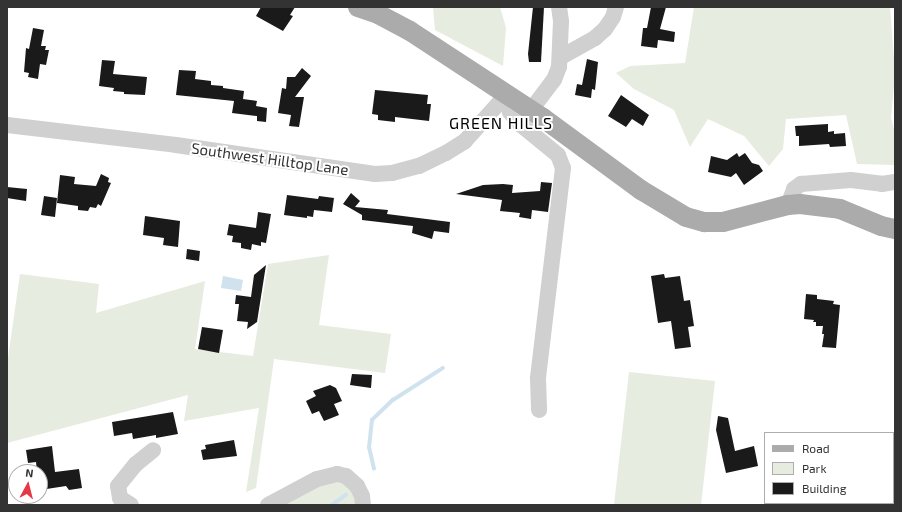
<!DOCTYPE html>
<style>
body{margin:0}
#map{position:relative;width:902px;height:512px;overflow:hidden;background:#fff;font-family:"Exo 2",sans-serif}
div>[style]{position:absolute}
.green>*{inset:0;background:#e6ecdf}
.water>*{inset:0;background:#cfe2ee}
.stream>*{height:3.5px;margin:-1.75px;padding:0 1.75px;transform-origin:1.75px;border-radius:1.75px;background:#cfe2ee}
.building>*{inset:0;background:#1a1a1a}
.minor>*{height:16px;margin:-8px;padding:0 8px;transform-origin:8px;border-radius:8px;background:#d0d0d0}
.major>*{height:20px;margin:-10px;padding:0 10px;transform-origin:10px;border-radius:10px;background:#ababab}
span{translate:-50% -50%;white-space:nowrap;text-align:center;line-height:1.15;-webkit-text-stroke:4px #fff;paint-order:stroke}
.street-label{font-size:15px;color:#333}
.neighbourhood-label{font-size:16px;color:#000;letter-spacing:1px}
.frame{position:absolute;inset:0;border:8px solid #333;pointer-events:none}
.legend{position:absolute;left:764px;top:432px;width:130px;height:72px;box-sizing:border-box;background:#fff;border:1px solid #adadad;margin:0;padding:5px 7px;list-style:none;font-size:12px;color:#333}
.legend li{display:flex;align-items:center;gap:8px;height:20px}
.legend b{width:20px;border:1px solid #adadad}
.north{position:absolute;left:8px;top:464px;width:40px;height:40px;box-sizing:border-box;background:#fff;border:1px solid #adadad;border-radius:50%;rotate:7deg;font-size:11px;font-weight:700;line-height:16px;text-align:center;color:#333}
.north::after{content:'';display:block;margin:auto;width:14px;height:18px;background:#e63946;clip-path:polygon(50% 0,100% 100%,50% 72%,0 100%)}
</style>
<div id="map">
<div class="green">
<div style="clip-path:polygon(433px 7px,500px 7px,506px 28px,503px 66px,435px 30px)"></div>
<div style="clip-path:polygon(694px 7px,890px 7px,895px 73px,891px 118px,895px 133px,895px 165px,857px 164px,846px 115px,786px 119px,783px 149px,769px 166px,744px 136px,708px 119px,690px 147px,674px 110px,634px 89px,616px 73px,630px 66px,685px 63px)"></div>
<div style="clip-path:polygon(329px 255px,319px 325px,391px 334px,385px 373px,274px 359px,256px 488px,246px 492px,259px 408px,184px 421px,188px 395px,7px 443px,7px 365px,20px 274px,99px 284px,96px 313px,205px 281px,195px 349px,253px 356px,268px 264px)"></div>
<div style="clip-path:polygon(629px 372px,715px 381px,701px 505px,614px 505px)"></div>
<div style="clip-path:polygon(895px 480px,895px 505px,793px 505px,794px 503px,893px 503px,893px 481px)"></div>
<div style="clip-path:polygon(326px 482px,347px 483px,360px 505px,279px 505px)"></div>
</div>
<div class="water">
<div style="clip-path:polygon(223px 276px,243px 280px,241px 291px,221px 288px)"></div>
</div>
<div class="stream">
<div style="left:374px;top:469px;width:22px;rotate:-103deg"></div>
<div style="left:369px;top:448px;width:28px;rotate:-84deg"></div>
<div style="left:372px;top:420px;width:29px;rotate:-44deg"></div>
<div style="left:393px;top:400px;width:59px;rotate:-32.6deg"></div>
<div style="left:332px;top:505px;width:17px;rotate:-36deg"></div>
</div>
<div class="building">
<div style="clip-path:polygon(261px 7px,295px 7px,290px 15px,293px 16px,283px 31px,256px 16px)"></div>
<div style="clip-path:polygon(533px 7px,544px 7px,541px 62px,529px 62px,528px 54px)"></div>
<div style="clip-path:polygon(651px 7px,666px 7px,660px 29px,675px 32px,674px 42px,658px 40px,657px 48px,641px 46px,643px 28px,647px 28px)"></div>
<div style="clip-path:polygon(33px 28px,44px 30px,41px 46px,46px 46px,45px 50px,49px 50px,46px 65px,40px 64px,38px 79px,28px 77px,29px 73px,24px 72px,26px 48px,29px 49px)"></div>
<div style="clip-path:polygon(587px 59px,598px 62px,595px 90px,592px 89px,591px 98px,575px 95px,577px 84px,582px 85px)"></div>
<div style="clip-path:polygon(102px 60px,115px 61px,113px 74px,147px 77px,145px 95px,124px 94px,124px 92px,113px 91px,114px 88px,99px 86px)"></div>
<div style="clip-path:polygon(302px 68px,311px 76px,295px 97px,304px 97px,299px 127px,289px 126px,291px 115px,278px 113px,282px 88px,286px 89px,287px 77px,295px 77px)"></div>
<div style="clip-path:polygon(179px 70px,196px 71px,195px 79px,211px 81px,211px 85px,223px 86px,223px 88px,244px 91px,243px 99px,257px 101px,256px 106px,267px 108px,266px 122px,257px 121px,257px 116px,232px 113px,234px 101px,176px 95px)"></div>
<div style="clip-path:polygon(375px 90px,428px 95px,427px 104px,431px 104px,429px 121px,395px 117px,395px 122px,378px 120px,378px 115px,372px 114px)"></div>
<div style="clip-path:polygon(621px 95px,649px 115px,643px 126px,632px 119px,626px 127px,608px 116px)"></div>
<div style="clip-path:polygon(828px 124px,828px 132px,834px 131px,834px 134px,845px 133px,846px 146px,830px 147px,829px 144px,799px 146px,799px 136px,796px 136px,795px 126px)"></div>
<div style="clip-path:polygon(737px 153px,739px 157px,745px 153px,752px 163px,759px 165px,763px 171px,744px 185px,736px 173px,731px 177px,708px 172px,711px 156px,727px 160px)"></div>
<div style="clip-path:polygon(101px 174px,109px 178px,108px 182px,111px 183px,101px 206px,98px 204px,96px 208px,90px 207px,88px 211px,78px 210px,78px 206px,57px 203px,60px 175px,75px 177px,74px 184px,96px 186px)"></div>
<div style="clip-path:polygon(541px 182px,552px 183px,548px 212px,532px 210px,531px 219px,519px 217px,520px 213px,500px 211px,502px 200px,456px 194px,483px 185px,503px 184px,513px 185px,512px 193px,540px 191px)"></div>
<div style="clip-path:polygon(7px 187px,27px 189px,26px 201px,7px 198px)"></div>
<div style="clip-path:polygon(351px 193px,360px 201px,355px 207px,388px 210px,387px 214px,450px 222px,449px 233px,434px 231px,432px 239px,412px 233px,413px 226px,362px 220px,362px 215px,343px 204px)"></div>
<div style="clip-path:polygon(287px 195px,318px 199px,319px 196px,334px 198px,332px 212px,314px 210px,313px 217px,307px 216px,307px 218px,284px 215px)"></div>
<div style="clip-path:polygon(44px 196px,57px 198px,55px 217px,41px 215px)"></div>
<div style="clip-path:polygon(258px 212px,271px 214px,266px 243px,261px 242px,261px 246px,252px 244px,251px 250px,241px 248px,241px 243px,232px 242px,233px 236px,227px 235px,229px 224px,256px 228px)"></div>
<div style="clip-path:polygon(145px 216px,180px 221px,178px 247px,163px 245px,164px 238px,143px 235px)"></div>
<div style="clip-path:polygon(187px 249px,200px 251px,199px 261px,186px 259px)"></div>
<div style="clip-path:polygon(266px 265px,257px 322px,247px 329px,248px 322px,237px 321px,239px 304px,235px 304px,236px 295px,251px 297px,254px 275px)"></div>
<div style="clip-path:polygon(664px 274px,665px 278px,680px 276px,684px 301px,690px 300px,694px 326px,688px 327px,691px 347px,675px 349px,671px 321px,658px 323px,651px 276px)"></div>
<div style="clip-path:polygon(806px 294px,817px 295px,817px 299px,834px 301px,833px 304px,840px 305px,836px 348px,822px 347px,824px 334px,822px 334px,823px 326px,816px 326px,816px 322px,813px 322px,814px 320px,804px 319px)"></div>
<div style="clip-path:polygon(202px 327px,223px 330px,219px 353px,198px 349px)"></div>
<div style="clip-path:polygon(352px 374px,372px 375px,371px 388px,350px 385px)"></div>
<div style="clip-path:polygon(330px 385px,336px 388px,342px 401px,334px 404px,339px 415px,324px 421px,319px 411px,312px 414px,306px 401px,316px 396px,313px 391px)"></div>
<div style="clip-path:polygon(173px 412px,178px 434px,156px 438px,156px 435px,133px 439px,132px 433px,114px 436px,112px 422px)"></div>
<div style="clip-path:polygon(718px 416px,728px 418px,735px 451px,754px 446px,758px 466px,726px 473px,716px 430px)"></div>
<div style="clip-path:polygon(234px 440px,237px 456px,203px 460px,201px 450px,206px 449px,205px 445px)"></div>
<div style="clip-path:polygon(52px 446px,55px 472px,79px 469px,82px 488px,69px 490px,66px 486px,40px 490px,40px 472px,37px 472px,36px 462px,28px 463px,26px 450px)"></div>
</div>
<div class="minor">
<div style="left:561px;top:57px;width:39px;rotate:-29deg"></div>
<div style="left:595px;top:38px;width:13px;rotate:-42deg"></div>
<div style="left:605px;top:29px;width:14px;rotate:-56deg"></div>
<div style="left:613px;top:17px;width:10px;rotate:-73deg"></div>
<div style="left:506px;top:95px;width:17px;rotate:77deg"></div>
<div style="left:510px;top:112px;width:16px;rotate:50deg"></div>
<div style="left:520px;top:124px;width:49px;rotate:39.2deg"></div>
<div style="left:558px;top:155px;width:14px;rotate:69deg"></div>
<div style="left:563px;top:168px;width:212px;rotate:96.8deg"></div>
<div style="left:538px;top:379px;width:31px;rotate:88deg"></div>
<div style="left:531px;top:110px;width:38px;rotate:-53deg"></div>
<div style="left:554px;top:80px;width:14px;rotate:-69deg"></div>
<div style="left:559px;top:67px;width:46px;rotate:-87.5deg"></div>
<div style="left:561px;top:21px;width:14px;rotate:-98deg"></div>
<div style="left:7px;top:125px;width:170px;rotate:6.7deg"></div>
<div style="left:176px;top:145px;width:201px;rotate:8.3deg"></div>
<div style="left:375px;top:174px;width:17px;rotate:-3deg"></div>
<div style="left:392px;top:173px;width:28px;rotate:-15deg"></div>
<div style="left:419px;top:166px;width:30px;rotate:-26deg"></div>
<div style="left:446px;top:153px;width:22px;rotate:-32deg"></div>
<div style="left:465px;top:141px;width:62px;rotate:-48.3deg"></div>
<div style="left:788px;top:205px;width:17px;rotate:-69deg"></div>
<div style="left:794px;top:189px;width:9px;rotate:-36deg"></div>
<div style="left:801px;top:184px;width:50px;rotate:-4.6deg"></div>
<div style="left:851px;top:180px;width:31px;rotate:7deg"></div>
<div style="left:882px;top:184px;width:13px;rotate:-9deg"></div>
<div style="left:131px;top:505px;width:13px;rotate:-148deg"></div>
<div style="left:120px;top:498px;width:12px;rotate:-99deg"></div>
<div style="left:118px;top:486px;width:28px;rotate:-51deg"></div>
<div style="left:136px;top:464px;width:22px;rotate:-39deg"></div>
<div style="left:268px;top:505px;width:55px;rotate:-28deg"></div>
<div style="left:317px;top:479px;width:21px;rotate:-14deg"></div>
<div style="left:337px;top:474px;width:9px;rotate:13deg"></div>
<div style="left:346px;top:476px;width:15px;rotate:42deg"></div>
<div style="left:357px;top:486px;width:11px;rotate:63deg"></div>
<div style="left:362px;top:496px;width:9px;rotate:84deg"></div>
</div>
<div class="major">
<div style="left:358px;top:7px;width:21px;rotate:19deg"></div>
<div style="left:378px;top:14px;width:36px;rotate:28deg"></div>
<div style="left:410px;top:31px;width:159px;rotate:33.2deg"></div>
<div style="left:543px;top:118px;width:122px;rotate:36.3deg"></div>
<div style="left:641px;top:190px;width:52px;rotate:31deg"></div>
<div style="left:686px;top:217px;width:19px;rotate:16deg"></div>
<div style="left:704px;top:222px;width:19px"></div>
<div style="left:723px;top:222px;width:67px;rotate:-14.7deg"></div>
<div style="left:788px;top:205px;width:12px;rotate:-5deg"></div>
<div style="left:800px;top:204px;width:40px;rotate:7.1deg"></div>
<div style="left:840px;top:209px;width:44px;rotate:22.5deg"></div>
<div style="left:881px;top:226px;width:14px;rotate:12deg"></div>
</div>
<div class="street-label">
<span style="left:270px;top:159px;rotate:8deg">Southwest Hilltop Lane</span>
</div>
<div class="neighbourhood-label">
<span style="left:501px;top:123px">GREEN HILLS</span>
</div>
<div class="frame"></div>
<ul class="legend">
<li><b style="height:5px;background:#ababab"></b>Road</li>
<li><b style="height:11px;background:#e6ecdf"></b>Park</li>
<li><b style="height:11px;background:#1a1a1a"></b>Building</li>
</ul>
<div class="north">N</div>
</div>
